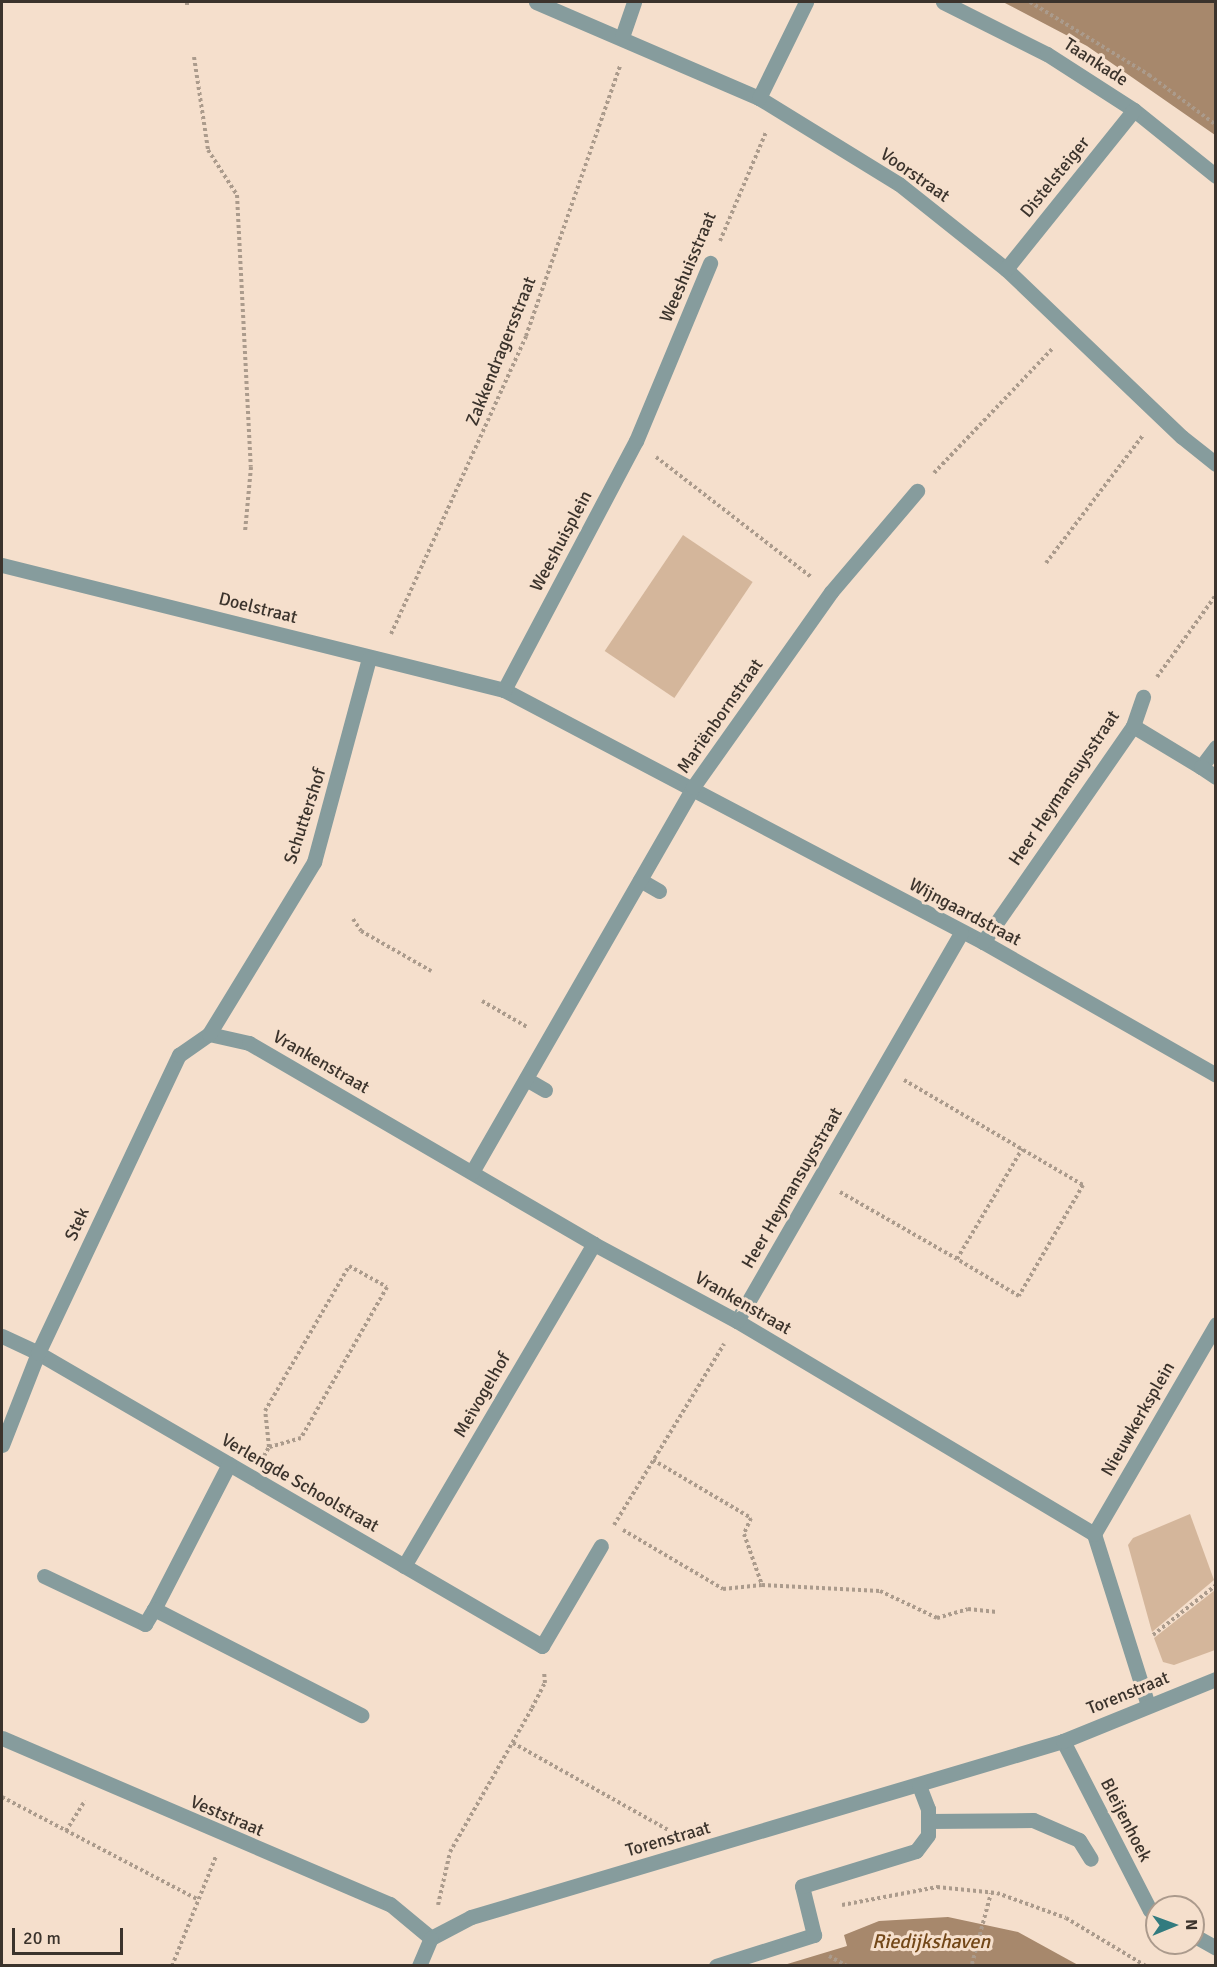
<!DOCTYPE html>
<html>
<head>
<meta charset="utf-8">
<style>
	body { margin:0 }
	#map { position:relative; width:1217px; height:1967px; overflow:hidden; background:#f5dfcc; font-family:Signika,sans-serif }
	div>[style] { position:absolute }
	.green>* { inset:0; background:#d4b69b; transform-origin:0 0 }
	.water>* { inset:0; background:#a7886c }
	.path>* { height:4px; margin-top:-2px; transform-origin:0; background:repeating-linear-gradient(90deg,#ab9b8c 0 3px,transparent 0 6px) }
	.minor>* { height:15px; margin:-7.5px; padding:0 7.5px; transform-origin:7.5px; border-radius:7.5px; background:#869c9d }
	span { translate:-50% -50%; white-space:nowrap; text-align:center; line-height:1.15; -webkit-text-stroke:6px #f5dfcc; paint-order:stroke }
	.street-label { font-size:18px; color:#3b332c }
	.water-label { font-size:20px; color:#734819; font-style:italic }
	.frame { position:absolute; inset:0; border:3px solid #3b332c; pointer-events:none }
	.north { position:absolute; left:1145px; top:1895px; width:60px; height:60px; box-sizing:border-box; background:#f5dfcc; border:2px solid #ab9a8c; border-radius:50%; rotate:89deg; font-size:16px; font-weight:700; line-height:24px; text-align:center; color:#3b332c }
	.north::after { content:''; display:block; margin:auto; width:21px; height:27px; background:#327b7f; clip-path:polygon(50% 0,100% 100%,50% 72%,0 100%) }
	.scale { position:absolute; left:12px; top:1928px; width:111px; height:27px; box-sizing:border-box; border:3px solid #3b332c; border-top:0; padding-left:8px; font-size:18px; line-height:21px; white-space:nowrap; color:#3b332c; -webkit-text-stroke:4px #f5dfcc; paint-order:stroke }
</style>
</head>
<body>
<div id="map">
	<div class="green">
		<i style="left:683px;top:535px;width:84px;height:140px;rotate:34deg"></i>
		<i style="clip-path:polygon(1190px 1514px,1214px 1580px,1152px 1632px,1128px 1545px,1133px 1538px)"></i>
		<i style="clip-path:polygon(1215px 1590px,1215px 1650px,1174px 1665px,1163px 1662px,1154px 1638px)"></i>
	</div>
	<div class="water">
		<i style="clip-path:polygon(1003px 2px,1215px 2px,1215px 135px,1087px 46px)"></i>
		<i style="clip-path:polygon(948px 1917px,1018px 1932px,1078px 1965px,784px 1965px,847px 1946px,844px 1935px,879px 1921px)"></i>
	</div>
	<div class="path">
		<i style="left:187px;top:2px;width:5px;rotate:90deg"></i>
		<i style="left:1030px;top:2px;width:140px;rotate:31.5deg"></i>
		<i style="left:1149px;top:75px;width:84px;rotate:36.7deg"></i>
		<i style="left:194px;top:57px;width:94px;rotate:81.4deg"></i>
		<i style="left:208px;top:150px;width:54px;rotate:57.2deg"></i>
		<i style="left:237px;top:195px;width:272px;rotate:87.1deg"></i>
		<i style="left:251px;top:467px;width:65px;rotate:95.3deg"></i>
		<i style="left:720px;top:241px;width:118px;rotate:-67.1deg"></i>
		<i style="left:656px;top:457px;width:196px;rotate:37.7deg"></i>
		<i style="left:934px;top:473px;width:173px;rotate:-46.4deg"></i>
		<i style="left:1046px;top:563px;width:161px;rotate:-52.8deg"></i>
		<i style="left:391px;top:634px;width:327px;rotate:-65.6deg"></i>
		<i style="left:526px;top:336px;width:286px;rotate:-70.8deg"></i>
		<i style="left:1157px;top:677px;width:101px;rotate:-54.3deg"></i>
		<i style="left:353px;top:919px;width:14px;rotate:56deg"></i>
		<i style="left:361px;top:931px;width:81px;rotate:29.7deg"></i>
		<i style="left:482px;top:1001px;width:52px;rotate:30deg"></i>
		<i style="left:904px;top:1080px;width:208px;rotate:30.4deg"></i>
		<i style="left:1083px;top:1185px;width:128px;rotate:120deg"></i>
		<i style="left:1019px;top:1296px;width:72px;rotate:-149.2deg"></i>
		<i style="left:840px;top:1192px;width:135px;rotate:29.8deg"></i>
		<i style="left:957px;top:1259px;width:128px;rotate:-59.4deg"></i>
		<i style="left:264px;top:1456px;width:10px;rotate:-61deg"></i>
		<i style="left:269px;top:1447px;width:36px;rotate:-96deg"></i>
		<i style="left:265px;top:1411px;width:168px;rotate:-59.9deg"></i>
		<i style="left:349px;top:1266px;width:43px;rotate:28.9deg"></i>
		<i style="left:387px;top:1287px;width:174px;rotate:119.7deg"></i>
		<i style="left:301px;top:1438px;width:33px;rotate:164deg"></i>
		<i style="left:653px;top:1460px;width:114px;rotate:30.6deg"></i>
		<i style="left:751px;top:1518px;width:17px;rotate:114deg"></i>
		<i style="left:744px;top:1534px;width:54px;rotate:70.6deg"></i>
		<i style="left:762px;top:1585px;width:118px;rotate:2.9deg"></i>
		<i style="left:880px;top:1591px;width:63px;rotate:25.3deg"></i>
		<i style="left:937px;top:1618px;width:32px;rotate:-16deg"></i>
		<i style="left:968px;top:1609px;width:29px;rotate:6deg"></i>
		<i style="left:614px;top:1525px;width:212px;rotate:-58.7deg"></i>
		<i style="left:623px;top:1530px;width:116px;rotate:30.5deg"></i>
		<i style="left:723px;top:1589px;width:39px;rotate:-6deg"></i>
		<i style="left:1153px;top:1635px;width:80px;rotate:-38.4deg"></i>
		<i style="left:513px;top:1743px;width:178px;rotate:29.3deg"></i>
		<i style="left:2px;top:1797px;width:220px;rotate:27.6deg"></i>
		<i style="left:66px;top:1831px;width:36px;rotate:-58deg"></i>
		<i style="left:438px;top:1905px;width:54px;rotate:-77.2deg"></i>
		<i style="left:450px;top:1852px;width:166px;rotate:-60.3deg"></i>
		<i style="left:532px;top:1708px;width:28px;rotate:-63deg"></i>
		<i style="left:545px;top:1683px;width:11px;rotate:-95deg"></i>
		<i style="left:842px;top:1905px;width:97px;rotate:-10.7deg"></i>
		<i style="left:937px;top:1887px;width:60px;rotate:5.7deg"></i>
		<i style="left:997px;top:1893px;width:73px;rotate:19.9deg"></i>
		<i style="left:1066px;top:1918px;width:93px;rotate:31deg"></i>
		<i style="left:829px;top:1956px;width:21px;rotate:29deg"></i>
		<i style="left:972px;top:1964px;width:73px;rotate:-75deg"></i>
		<i style="left:172px;top:1966px;width:118px;rotate:-68.2deg"></i>
		<i style="left:955px;top:1966px;width:20px"></i>
	</div>
	<div class="minor">
		<i style="left:536px;top:2px;width:243px;rotate:23.3deg"></i>
		<i style="left:759px;top:98px;width:164px;rotate:31.6deg"></i>
		<i style="left:899px;top:184px;width:137px;rotate:38.5deg"></i>
		<i style="left:1006px;top:269px;width:243px;rotate:43.7deg"></i>
		<i style="left:1182px;top:437px;width:43px;rotate:38.5deg"></i>
		<i style="left:943px;top:2px;width:116px;rotate:26.6deg"></i>
		<i style="left:1047px;top:54px;width:103px;rotate:32.8deg"></i>
		<i style="left:1134px;top:110px;width:105px;rotate:38.8deg"></i>
		<i style="left:622px;top:37px;width:37px;rotate:-71deg"></i>
		<i style="left:759px;top:98px;width:107px;rotate:-63.9deg"></i>
		<i style="left:1006px;top:269px;width:204px;rotate:-51.2deg"></i>
		<i style="left:2px;top:565px;width:517px;rotate:13.98deg"></i>
		<i style="left:504px;top:690px;width:541px;rotate:27.75deg"></i>
		<i style="left:983px;top:942px;width:268px;rotate:29.7deg"></i>
		<i style="left:504px;top:690px;width:282px;rotate:-62.1deg"></i>
		<i style="left:636px;top:441px;width:193px;rotate:-67.4deg"></i>
		<i style="left:1133px;top:726px;width:79px;rotate:31.1deg"></i>
		<i style="left:1201px;top:767px;width:25px;rotate:-53deg"></i>
		<i style="left:1201px;top:767px;width:18px;rotate:34deg"></i>
		<i style="left:640px;top:880px;width:22px;rotate:30deg"></i>
		<i style="left:983px;top:942px;width:263px;rotate:-55.2deg"></i>
		<i style="left:1133px;top:726px;width:31px;rotate:-71deg"></i>
		<i style="left:209px;top:1034px;width:41px;rotate:12.7deg"></i>
		<i style="left:249px;top:1043px;width:399px;rotate:30.2deg"></i>
		<i style="left:594px;top:1244px;width:162px;rotate:28.3deg"></i>
		<i style="left:737px;top:1321px;width:416px;rotate:30.8deg"></i>
		<i style="left:1094px;top:1534px;width:179px;rotate:72.5deg"></i>
		<i style="left:526px;top:1079px;width:22px;rotate:30deg"></i>
		<i style="left:472px;top:1172px;width:444px;rotate:-60.1deg"></i>
		<i style="left:693px;top:787px;width:239px;rotate:-54.7deg"></i>
		<i style="left:831px;top:592px;width:133px;rotate:-49.6deg"></i>
		<i style="left:737px;top:1321px;width:448px;rotate:-60deg"></i>
		<i style="left:2px;top:1336px;width:40px;rotate:25deg"></i>
		<i style="left:38px;top:1353px;width:583px;rotate:30.17deg"></i>
		<i style="left:542px;top:1646px;width:116px;rotate:-59.5deg"></i>
		<i style="left:2px;top:1445px;width:99px;rotate:-68.6deg"></i>
		<i style="left:38px;top:1353px;width:330px;rotate:-64.7deg"></i>
		<i style="left:179px;top:1055px;width:37px;rotate:-35deg"></i>
		<i style="left:209px;top:1034px;width:202px;rotate:-58.6deg"></i>
		<i style="left:314px;top:862px;width:211px;rotate:-74.9deg"></i>
		<i style="left:229px;top:1464px;width:163px;rotate:117.3deg"></i>
		<i style="left:154px;top:1609px;width:233px;rotate:27.1deg"></i>
		<i style="left:1094px;top:1534px;width:243px;rotate:-59.8deg"></i>
		<i style="left:404px;top:1566px;width:374px;rotate:-59.5deg"></i>
		<i style="left:44px;top:1576px;width:112px;rotate:25.4deg"></i>
		<i style="left:145px;top:1624px;width:17px;rotate:-59deg"></i>
		<i style="left:2px;top:1738px;width:422px;rotate:23.2deg"></i>
		<i style="left:390px;top:1904px;width:53px;rotate:39.7deg"></i>
		<i style="left:1063px;top:1741px;width:190px;rotate:62.8deg"></i>
		<i style="left:1150px;top:1910px;width:8px;rotate:30deg"></i>
		<i style="left:928px;top:1821px;width:105px;rotate:-0.5deg"></i>
		<i style="left:1033px;top:1820px;width:50px;rotate:23.5deg"></i>
		<i style="left:1079px;top:1840px;width:22px;rotate:58deg"></i>
		<i style="left:1193px;top:1935px;width:26px;rotate:29deg"></i>
		<i style="left:431px;top:1938px;width:45px;rotate:-27.7deg"></i>
		<i style="left:471px;top:1917px;width:618px;rotate:-16.56deg"></i>
		<i style="left:1063px;top:1741px;width:165px;rotate:-22.1deg"></i>
		<i style="left:419px;top:1966px;width:30px;rotate:-67deg"></i>
		<i style="left:716px;top:1966px;width:103px;rotate:-17.6deg"></i>
		<i style="left:814px;top:1935px;width:50px;rotate:-103.8deg"></i>
		<i style="left:802px;top:1886px;width:119px;rotate:-17.1deg"></i>
		<i style="left:916px;top:1851px;width:20px;rotate:-53deg"></i>
		<i style="left:928px;top:1835px;width:26px;rotate:-90deg"></i>
		<i style="left:928px;top:1809px;width:25px;rotate:-111deg"></i>
	</div>
	<div class="street-label">
		<span style="left:1096px;top:62px;rotate:33deg">Taankade</span>
		<span style="left:915px;top:175px;rotate:35deg">Voorstraat</span>
		<span style="left:1055px;top:177px;rotate:-51deg">Distelsteiger</span>
		<span style="left:688px;top:267px;rotate:-67deg">Weeshuisstraat</span>
		<span style="left:501px;top:351px;rotate:-68deg">Zakkendragersstraat</span>
		<span style="left:561px;top:541px;rotate:-62deg">Weeshuisplein</span>
		<span style="left:258px;top:608px;rotate:14deg">Doelstraat</span>
		<span style="left:720px;top:716px;rotate:-55deg">Mariënbornstraat</span>
		<span style="left:1064px;top:788px;rotate:-56deg">Heer Heymansuysstraat</span>
		<span style="left:305px;top:816px;rotate:-72deg">Schuttershof</span>
		<span style="left:965px;top:912px;rotate:28deg">Wijngaardstraat</span>
		<span style="left:321px;top:1062px;rotate:30deg">Vrankenstraat</span>
		<span style="left:792px;top:1188px;rotate:-60deg">Heer Heymansuysstraat</span>
		<span style="left:77px;top:1224px;rotate:-66deg">Stek</span>
		<span style="left:743px;top:1303px;rotate:30deg">Vrankenstraat</span>
		<span style="left:482px;top:1395px;rotate:-60deg">Meivogelhof</span>
		<span style="left:1138px;top:1419px;rotate:-60deg">Nieuwkerksplein</span>
		<span style="left:300px;top:1483px;rotate:30deg">Verlengde Schoolstraat</span>
		<span style="left:1128px;top:1693px;rotate:-22deg">Torenstraat</span>
		<span style="left:227px;top:1816px;rotate:23deg">Veststraat</span>
		<span style="left:1126px;top:1820px;rotate:63deg">Bleijenhoek</span>
		<span style="left:668px;top:1839px;rotate:-16deg">Torenstraat</span>
	</div>
	<div class="water-label">
		<span style="left:931px;top:1941px">Riedijkshaven</span>
	</div>
	<div class="frame"></div>
	<div class="north">N</div>
	<div class="scale">20 m</div>
</div>
</body>
</html>
